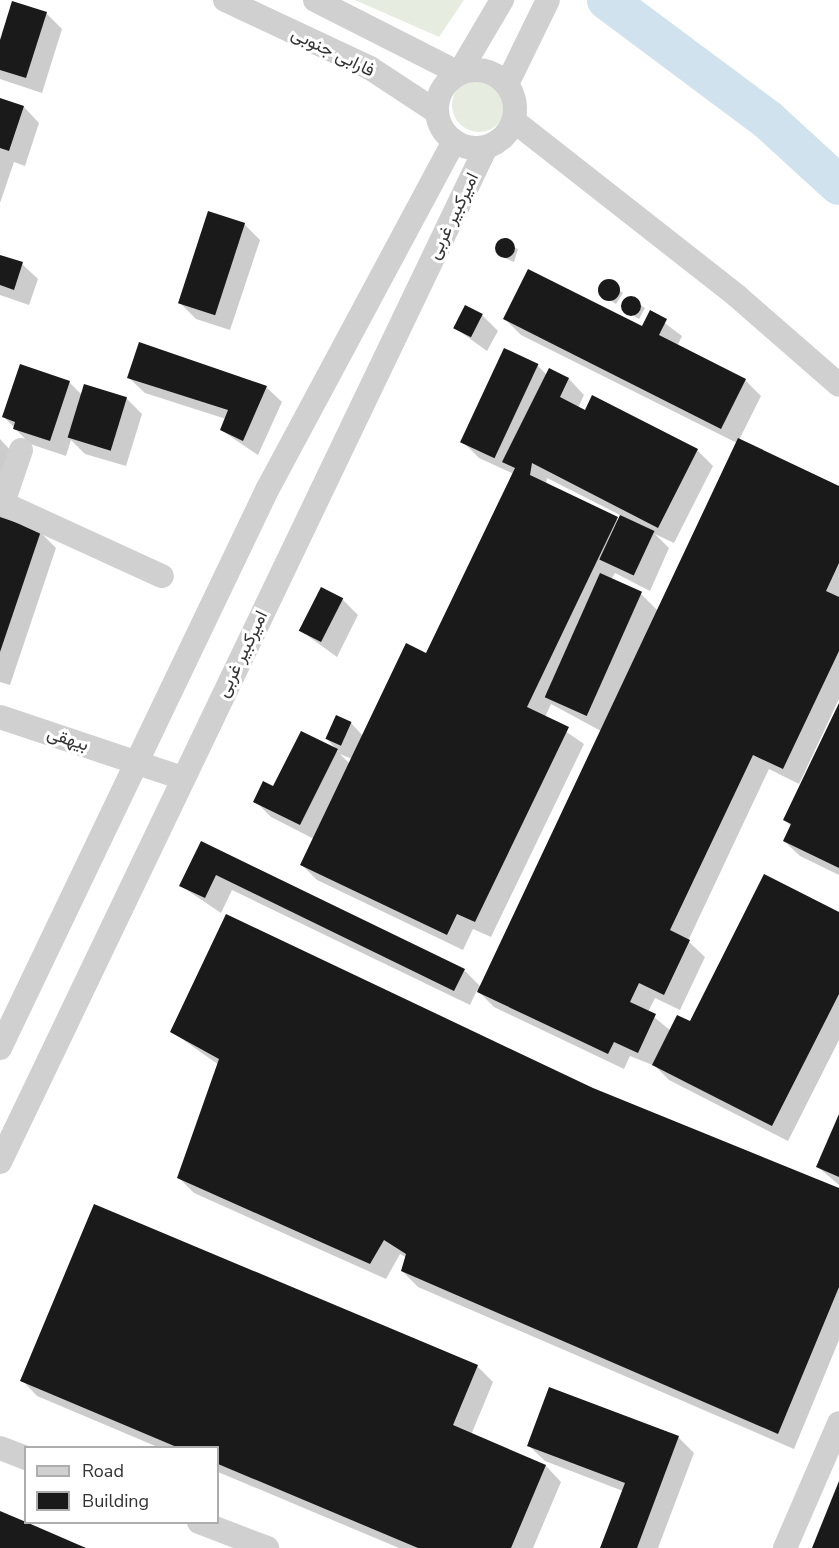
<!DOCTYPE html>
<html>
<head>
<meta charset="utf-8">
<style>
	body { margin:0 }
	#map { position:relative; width:839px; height:1548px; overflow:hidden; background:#fff; font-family:"Nunito Sans",Vazirmatn,sans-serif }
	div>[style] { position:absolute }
	.green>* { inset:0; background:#e6ecdf }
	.round { border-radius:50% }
	.shadow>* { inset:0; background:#0003 }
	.river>* { height:40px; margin:-20px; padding:0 20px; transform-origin:20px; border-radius:20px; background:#cfe2ee }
	.building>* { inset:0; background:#1a1a1a; transform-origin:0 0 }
	.minor>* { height:24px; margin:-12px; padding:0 12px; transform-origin:12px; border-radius:12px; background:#d0d0d0 }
	.minor>.ring { margin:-12px; padding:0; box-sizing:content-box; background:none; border:24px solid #d0d0d0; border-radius:50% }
	span { translate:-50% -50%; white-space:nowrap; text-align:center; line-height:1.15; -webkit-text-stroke:6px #fff; paint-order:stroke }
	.street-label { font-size:18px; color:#333 }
	.legend { position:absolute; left:24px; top:1446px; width:195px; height:78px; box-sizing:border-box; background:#fff; border:2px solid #adadad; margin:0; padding:8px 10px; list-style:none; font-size:18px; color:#333 }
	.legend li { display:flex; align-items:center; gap:12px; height:30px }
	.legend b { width:30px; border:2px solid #adadad }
</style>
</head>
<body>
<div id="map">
	<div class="green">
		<i style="clip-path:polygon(355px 0,464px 0,439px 37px)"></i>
		<i class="round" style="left:452px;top:78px;width:54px;height:54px"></i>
	</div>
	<div class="shadow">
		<i style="clip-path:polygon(46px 13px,62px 29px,42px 93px,0 79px,0 41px)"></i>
		<i style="clip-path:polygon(0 99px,24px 107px,39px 123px,25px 166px,14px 162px,0 203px)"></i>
		<i style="clip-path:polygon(244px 224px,260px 240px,230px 330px,196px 319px,180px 303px)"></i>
		<i style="clip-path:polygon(500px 241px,518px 249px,514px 262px,498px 255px)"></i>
		<i style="clip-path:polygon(0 256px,22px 264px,38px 279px,29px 305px,0 295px)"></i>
		<i style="clip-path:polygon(606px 281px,623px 293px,616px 304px,600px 294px)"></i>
		<i style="clip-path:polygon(629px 298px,645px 308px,639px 319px,624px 310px)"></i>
		<i style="clip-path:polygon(evenodd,650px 312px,682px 336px,677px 346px,745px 380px,761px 396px,739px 440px,839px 487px,839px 699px,799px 784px,769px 769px,688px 941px,705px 957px,680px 1010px,655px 998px,648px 1012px,671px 1031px,690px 1023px,839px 914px,839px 1040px,788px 1141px,669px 1080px,655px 1066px,630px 1056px,624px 1069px,494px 1007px,477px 990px,470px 1005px,232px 890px,221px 913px,181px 886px,202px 843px,464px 970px,481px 987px,601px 731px,551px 704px,545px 717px,584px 744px,491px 937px,473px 929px,463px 950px,317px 880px,302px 865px,314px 839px,271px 817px,255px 801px,274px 788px,302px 733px,339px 752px,327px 739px,351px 723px,363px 736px,427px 655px,514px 474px,479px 458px,463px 442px,537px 365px,547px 375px,549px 370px,569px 379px,584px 395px,578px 408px,586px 412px,593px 397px,697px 450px,713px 466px,674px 543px,655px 534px,669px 548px,650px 591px,615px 573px,611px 580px,641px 594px,658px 611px,737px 443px,521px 335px,505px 319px,643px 328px,650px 312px,547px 478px,622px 516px,619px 521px,546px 485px,547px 478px,650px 312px,340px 754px,352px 759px,350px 764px,340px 754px)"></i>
		<i style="clip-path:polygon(482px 315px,498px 331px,487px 351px,455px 328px)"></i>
		<i style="clip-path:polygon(129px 378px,266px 387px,282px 402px,258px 455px,221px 430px,226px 419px,145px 393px)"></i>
		<i style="clip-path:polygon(69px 382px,82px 395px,126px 398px,142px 414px,126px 466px,85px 454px,71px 440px,66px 456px,30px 444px,4px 417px)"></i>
		<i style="clip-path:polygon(0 439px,12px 452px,4px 475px,0 474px)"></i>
		<i style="clip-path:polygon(0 514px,40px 532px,56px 548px,10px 685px,0 682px)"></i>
		<i style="clip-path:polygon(342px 599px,358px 615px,337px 657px,301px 631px)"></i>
		<i style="clip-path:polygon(839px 707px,839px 875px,800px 856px,784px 841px,791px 826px,785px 820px)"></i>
		<i style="clip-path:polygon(172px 1032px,592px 1089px,839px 1189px,839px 1340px,794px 1449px,418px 1287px,402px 1271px,407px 1258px,400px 1254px,386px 1279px,194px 1193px,178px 1177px,219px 1065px)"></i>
		<i style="clip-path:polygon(839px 1117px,839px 1185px,818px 1167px)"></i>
		<i style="clip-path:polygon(477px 1366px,493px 1382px,471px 1435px,546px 1466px,561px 1482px,533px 1548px,399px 1548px,218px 1472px,218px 1448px,160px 1448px,37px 1396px,22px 1380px)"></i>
		<i style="clip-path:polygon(678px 1437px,694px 1453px,658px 1548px,602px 1548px,623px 1491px,545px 1461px,529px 1446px)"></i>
	</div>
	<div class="river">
		<i style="left:607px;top:0;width:201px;rotate:36.7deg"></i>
		<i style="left:768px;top:120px;width:96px;rotate:42.5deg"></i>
	</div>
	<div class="building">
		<i style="clip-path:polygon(12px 1px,47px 12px,26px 78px,0 70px,0 40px)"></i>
		<i style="clip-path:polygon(0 98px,24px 106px,9px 151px,0 148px)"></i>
		<i style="left:208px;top:211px;width:39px;height:97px;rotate:18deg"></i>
		<i class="round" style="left:495px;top:238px;width:20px;height:20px"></i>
		<i style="clip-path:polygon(0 255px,23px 262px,14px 290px,0 285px)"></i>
		<i style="clip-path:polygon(528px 269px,642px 326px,650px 310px,667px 319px,659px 335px,746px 379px,721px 429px,503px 319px)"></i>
		<i class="round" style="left:598px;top:279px;width:22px;height:22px"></i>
		<i class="round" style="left:621px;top:296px;width:20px;height:20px"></i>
		<i style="left:465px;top:305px;width:20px;height:26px;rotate:27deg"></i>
		<i style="clip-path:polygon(139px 342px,267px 386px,243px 441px,220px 430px,228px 410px,127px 378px)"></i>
		<i style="left:504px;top:348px;width:38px;height:104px;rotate:25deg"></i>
		<i style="clip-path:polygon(20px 364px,70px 381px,50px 441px,13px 429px,15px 422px,2px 417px)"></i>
		<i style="clip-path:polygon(549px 368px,569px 378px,560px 397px,585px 410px,592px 395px,698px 449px,658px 528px,532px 463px,530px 475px,618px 517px,527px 707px,569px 727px,475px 922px,457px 914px,447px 935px,300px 865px,406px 643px,426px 653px,515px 468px,502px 462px)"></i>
		<i style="left:84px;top:384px;width:45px;height:56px;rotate:17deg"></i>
		<i style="clip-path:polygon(738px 438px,839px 486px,839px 563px,826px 591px,839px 597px,839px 651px,783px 769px,753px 755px,670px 930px,690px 940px,664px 995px,639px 983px,630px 1002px,656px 1014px,638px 1053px,614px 1042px,608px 1054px,477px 992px)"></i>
		<i style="left:620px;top:515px;width:38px;height:49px;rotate:25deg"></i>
		<i style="clip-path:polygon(0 517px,41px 531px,0 652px)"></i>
		<i style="left:600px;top:573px;width:46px;height:136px;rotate:24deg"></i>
		<i style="left:321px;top:587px;width:25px;height:49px;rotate:27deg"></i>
		<i style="clip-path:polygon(839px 703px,839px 868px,783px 841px,791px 824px,783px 820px)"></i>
		<i style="left:336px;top:715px;width:17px;height:26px;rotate:24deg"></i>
		<i style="clip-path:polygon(301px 731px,338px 749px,300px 825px,253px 802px,263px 781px,273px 786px)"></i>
		<i style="clip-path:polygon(201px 841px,465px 969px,454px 991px,216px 875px,205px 898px,179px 886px)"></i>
		<i style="clip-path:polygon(764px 874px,839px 912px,839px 994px,772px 1126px,652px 1065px,677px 1015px,690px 1021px)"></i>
		<i style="clip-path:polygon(226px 914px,593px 1088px,839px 1188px,839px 1287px,778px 1434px,401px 1271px,406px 1254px,384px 1240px,370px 1264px,177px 1178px,219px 1059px,170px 1032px)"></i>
		<i style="clip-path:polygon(839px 1114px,839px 1177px,816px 1167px)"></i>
		<i style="clip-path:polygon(94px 1204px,478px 1365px,453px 1425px,546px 1465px,511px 1548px,418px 1548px,218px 1464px,218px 1448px,179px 1448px,20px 1381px)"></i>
		<i style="clip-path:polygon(549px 1387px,679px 1436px,637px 1548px,600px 1548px,625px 1483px,527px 1446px)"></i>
		<i style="clip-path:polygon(839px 1481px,839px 1548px,812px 1548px)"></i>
		<i style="clip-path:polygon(0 1511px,26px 1522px,86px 1548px,0 1548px)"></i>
	</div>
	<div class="minor">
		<i style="left:225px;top:0;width:160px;rotate:25.1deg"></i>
		<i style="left:370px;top:68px;width:80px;rotate:33.3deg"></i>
		<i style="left:315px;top:0;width:161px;rotate:26.9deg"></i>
		<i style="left:459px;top:73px;width:85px;rotate:-59.5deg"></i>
		<i class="ring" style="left:437px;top:70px;width:54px;height:54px"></i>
		<i style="left:507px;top:84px;width:93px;rotate:-64deg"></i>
		<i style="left:514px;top:121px;width:283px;rotate:38.1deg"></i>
		<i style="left:737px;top:296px;width:135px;rotate:41.1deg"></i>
		<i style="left:0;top:502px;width:178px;rotate:24.6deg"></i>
		<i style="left:3px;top:503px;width:56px;rotate:-71.2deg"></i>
		<i style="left:0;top:717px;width:192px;rotate:18.5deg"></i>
		<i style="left:0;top:1048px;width:619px;rotate:-64.43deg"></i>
		<i style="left:267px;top:490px;width:396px;rotate:-61.8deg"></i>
		<i style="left:0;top:1162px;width:1125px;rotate:-64.41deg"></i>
		<i style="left:0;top:1448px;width:28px;rotate:21deg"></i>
		<i style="left:199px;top:1522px;width:73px;rotate:20.9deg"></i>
		<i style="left:785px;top:1548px;width:136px;rotate:-66.6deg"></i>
	</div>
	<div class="street-label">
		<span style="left:333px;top:52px;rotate:26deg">فارابی جنوبی</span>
		<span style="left:453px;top:216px;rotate:-64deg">امیرکبیر غربی</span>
		<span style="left:242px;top:654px;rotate:-64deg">امیرکبیر غربی</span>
		<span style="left:68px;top:739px;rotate:18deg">بیهقی</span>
	</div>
	<ul class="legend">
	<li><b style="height:8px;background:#d0d0d0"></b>Road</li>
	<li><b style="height:16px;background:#1a1a1a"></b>Building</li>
	</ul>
</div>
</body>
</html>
